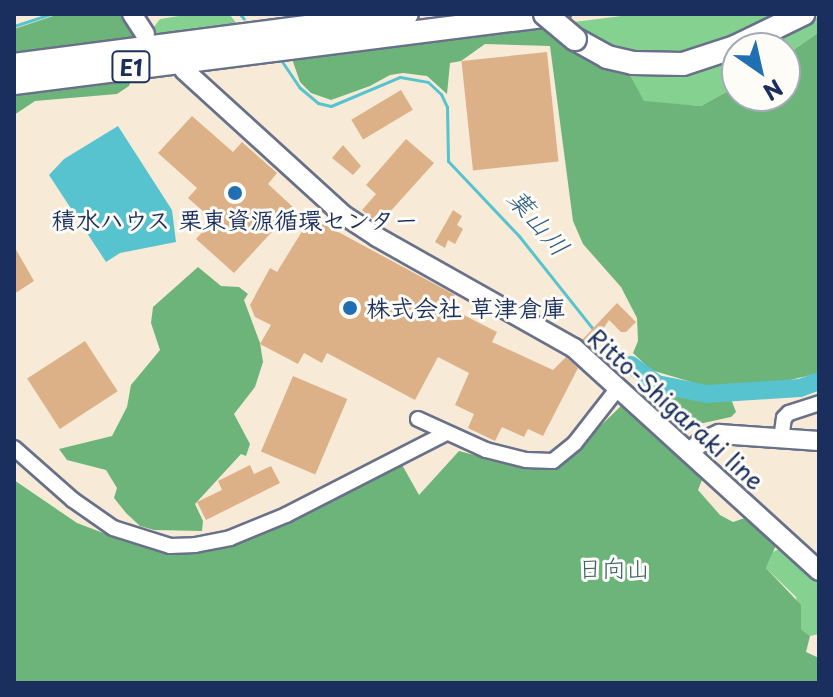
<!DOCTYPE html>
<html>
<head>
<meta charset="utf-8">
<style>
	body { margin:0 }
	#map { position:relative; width:833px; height:697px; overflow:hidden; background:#f7ebd8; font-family:"Playpen Sans","Klee One",sans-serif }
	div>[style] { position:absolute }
	.green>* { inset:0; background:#85d290 }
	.forest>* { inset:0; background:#6cb47a }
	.water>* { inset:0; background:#57c3cf }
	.stream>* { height:3px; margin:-1.5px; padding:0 1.5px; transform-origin:1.5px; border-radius:1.5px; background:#57c3cf }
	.river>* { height:18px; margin:-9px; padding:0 9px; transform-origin:9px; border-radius:9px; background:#57c3cf }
	.building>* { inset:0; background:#dcb188; transform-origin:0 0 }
	.roads { filter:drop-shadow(2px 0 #687189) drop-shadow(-2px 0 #687189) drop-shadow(0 2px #687189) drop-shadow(0 -2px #687189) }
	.minor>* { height:14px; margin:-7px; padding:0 7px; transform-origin:7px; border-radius:7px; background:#fff }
	.major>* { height:18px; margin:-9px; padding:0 9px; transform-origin:9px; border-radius:9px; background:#fff }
	.highway>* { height:22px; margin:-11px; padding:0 11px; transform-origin:11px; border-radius:11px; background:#fff }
	.bridges { filter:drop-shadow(2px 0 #687189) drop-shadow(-2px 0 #687189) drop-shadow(0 2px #687189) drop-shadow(0 -2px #687189) }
	.highway-bridge>* { height:22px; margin:-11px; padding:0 11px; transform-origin:11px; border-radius:11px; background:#fff }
	.dots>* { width:22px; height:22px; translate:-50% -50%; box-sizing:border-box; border:4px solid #fdfcf7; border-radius:50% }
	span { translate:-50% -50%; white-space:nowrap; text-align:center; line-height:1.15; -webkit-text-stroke:6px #fdfcf7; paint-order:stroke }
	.shield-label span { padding:2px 6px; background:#fdfcf7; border:2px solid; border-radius:6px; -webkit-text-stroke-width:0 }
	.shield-label { font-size:22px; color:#1b2f5e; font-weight:700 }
	.poi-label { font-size:24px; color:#1b2f5e; font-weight:700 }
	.left { translate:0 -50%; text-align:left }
	.street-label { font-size:24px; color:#1b2f5e }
	.park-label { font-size:24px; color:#3b606d }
	.water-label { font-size:26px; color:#2d5b80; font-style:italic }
	.frame { position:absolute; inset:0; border:16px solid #1b2f5e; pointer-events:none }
	.north { position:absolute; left:721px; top:32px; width:80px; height:80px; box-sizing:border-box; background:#fdfcf7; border:2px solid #a3aaba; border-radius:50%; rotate:146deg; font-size:22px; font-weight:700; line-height:32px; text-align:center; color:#1b2f5e }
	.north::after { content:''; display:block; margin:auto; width:28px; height:36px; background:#1f6fb2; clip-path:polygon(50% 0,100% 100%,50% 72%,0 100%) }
</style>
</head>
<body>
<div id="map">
	<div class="green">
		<i style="clip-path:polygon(192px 14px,229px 14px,238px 25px,153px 36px,153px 28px,160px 19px)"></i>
		<i style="clip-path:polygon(637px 14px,785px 14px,696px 52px,653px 58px,596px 43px,566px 23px)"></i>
		<i style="clip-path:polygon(819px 16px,819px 32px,785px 56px,785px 48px,753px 48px)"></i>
		<i style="clip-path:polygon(737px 56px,737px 86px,701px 106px,644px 102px,629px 73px,669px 77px,693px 73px)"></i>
		<i style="clip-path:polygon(783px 547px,819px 578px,819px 634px,810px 636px,801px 629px,796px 597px,766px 568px,773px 552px)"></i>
	</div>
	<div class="forest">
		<i style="clip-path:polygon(59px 14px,122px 14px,142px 37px,14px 53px,14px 29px)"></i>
		<i style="clip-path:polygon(547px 25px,629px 73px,644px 101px,701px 106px,737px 86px,737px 96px,785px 96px,785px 56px,819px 32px,819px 373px,782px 382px,708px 387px,651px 370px,633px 353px,638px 341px,637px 318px,621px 287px,583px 244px,573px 221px,550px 46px,485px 44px,461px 61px,450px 63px,447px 94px,427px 76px,403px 73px,390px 75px,370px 86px,331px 100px,311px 93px,300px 82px,291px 56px)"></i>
		<i style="clip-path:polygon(132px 78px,129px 86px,117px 94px,35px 101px,14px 115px,14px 94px)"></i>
		<i style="clip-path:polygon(198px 267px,221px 286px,239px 287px,248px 294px,244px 300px,260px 343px,263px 362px,255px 387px,234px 414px,250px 444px,246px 456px,241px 454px,195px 504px,203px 521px,202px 531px,154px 530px,140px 526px,126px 513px,114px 498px,117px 488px,106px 470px,67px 460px,59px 449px,112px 436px,127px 407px,131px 385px,160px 350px,151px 323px,153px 307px)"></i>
		<i style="clip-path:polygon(670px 394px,731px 399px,736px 412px,731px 417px,685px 427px,665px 409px)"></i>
		<i style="clip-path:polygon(623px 404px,704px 475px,698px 490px,720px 515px,733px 522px,745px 518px,758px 524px,777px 543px,766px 568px,801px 605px,801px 629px,810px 636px,806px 652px,819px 658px,819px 683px,14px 683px,14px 480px,77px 523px,119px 539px,168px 553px,198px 551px,227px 546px,282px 525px,401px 463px,419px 495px,459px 451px,519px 467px,557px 468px)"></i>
	</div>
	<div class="water">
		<i style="clip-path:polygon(118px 126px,172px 210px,176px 242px,120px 253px,106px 262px,49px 175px,64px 159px)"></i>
	</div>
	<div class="stream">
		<i style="left:240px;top:14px;width:6px;rotate:51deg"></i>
		<i style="left:14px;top:26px;width:39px;rotate:-18deg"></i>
		<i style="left:281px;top:60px;width:32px;rotate:56deg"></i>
		<i style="left:299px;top:87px;width:25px;rotate:40deg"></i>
		<i style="left:318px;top:103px;width:13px;rotate:13deg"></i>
		<i style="left:331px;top:106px;width:75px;rotate:-22.8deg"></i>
		<i style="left:400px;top:77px;width:28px;rotate:10deg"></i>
		<i style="left:428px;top:82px;width:18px;rotate:43deg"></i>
		<i style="left:441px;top:94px;width:14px;rotate:65deg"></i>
		<i style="left:447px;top:107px;width:54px;rotate:88.9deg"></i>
		<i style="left:448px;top:161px;width:103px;rotate:46.6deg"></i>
		<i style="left:519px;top:236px;width:119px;rotate:51.5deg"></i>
		<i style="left:597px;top:335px;width:45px;rotate:41.4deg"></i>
	</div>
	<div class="river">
		<i style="left:631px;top:365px;width:32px;rotate:36deg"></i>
		<i style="left:657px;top:384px;width:51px;rotate:11.3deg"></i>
		<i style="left:707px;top:394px;width:93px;rotate:-3.7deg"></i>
		<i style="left:800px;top:388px;width:20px;rotate:-20deg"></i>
	</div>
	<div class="building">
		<i style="left:547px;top:52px;width:110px;height:86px;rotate:84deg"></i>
		<i style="left:401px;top:90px;width:23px;height:58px;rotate:59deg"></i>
		<i style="clip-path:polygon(192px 116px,233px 152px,242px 142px,277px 173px,268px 184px,294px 208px,234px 273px,196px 239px,213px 220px,188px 198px,197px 188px,158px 153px)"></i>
		<i style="clip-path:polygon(406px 139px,434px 163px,379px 224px,362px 210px,376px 194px,366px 185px)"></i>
		<i style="clip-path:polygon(343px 145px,361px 166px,353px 175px,332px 158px)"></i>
		<i style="clip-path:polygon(453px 210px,462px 216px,457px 225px,463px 229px,455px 244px,448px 240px,445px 248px,435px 242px)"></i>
		<i style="clip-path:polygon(309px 220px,316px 220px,455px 295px,448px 307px,497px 332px,492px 342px,553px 370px,566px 357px,578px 368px,543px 436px,528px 429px,524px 437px,502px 427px,495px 441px,468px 428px,474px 414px,455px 405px,469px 373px,438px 357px,415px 400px,327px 353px,322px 363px,304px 353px,298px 364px,260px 344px,271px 325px,255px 317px,250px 305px,270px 268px,277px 272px)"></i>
		<i style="clip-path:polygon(14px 246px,34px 281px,14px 294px)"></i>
		<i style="clip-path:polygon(617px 303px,636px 322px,626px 332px,621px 332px,609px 320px,591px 347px,582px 340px)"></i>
		<i style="left:85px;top:341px;width:60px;height:69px;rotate:57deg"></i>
		<i style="left:293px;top:376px;width:59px;height:82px;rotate:23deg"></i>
		<i style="clip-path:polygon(250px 465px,254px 474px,271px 466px,280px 483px,206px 520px,197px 502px,222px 490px,218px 481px)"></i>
	</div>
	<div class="roads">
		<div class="minor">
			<i style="left:418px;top:419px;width:75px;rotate:24.5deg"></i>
			<i style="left:486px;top:450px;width:41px;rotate:14deg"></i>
			<i style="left:526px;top:460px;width:27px;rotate:2deg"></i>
			<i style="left:553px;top:461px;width:28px;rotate:-39deg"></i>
			<i style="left:575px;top:443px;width:70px;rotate:-52deg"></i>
			<i style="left:781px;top:439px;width:21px;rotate:-82deg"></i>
			<i style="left:784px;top:418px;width:7px;rotate:-45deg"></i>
			<i style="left:789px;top:413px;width:32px;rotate:-18deg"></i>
			<i style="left:14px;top:448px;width:79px;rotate:41.4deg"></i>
			<i style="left:73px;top:500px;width:49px;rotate:35deg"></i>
			<i style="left:113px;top:528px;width:60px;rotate:17.5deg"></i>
			<i style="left:170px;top:546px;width:25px;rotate:-2deg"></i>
			<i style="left:195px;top:545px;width:36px;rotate:-11deg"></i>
			<i style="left:230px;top:538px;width:61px;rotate:-22.3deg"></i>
			<i style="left:286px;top:515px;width:180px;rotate:-27.1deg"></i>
		</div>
		<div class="major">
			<i style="left:132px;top:14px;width:24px;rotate:57deg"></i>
			<i style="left:184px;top:70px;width:214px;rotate:42.3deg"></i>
			<i style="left:342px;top:214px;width:42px;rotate:33.3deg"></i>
			<i style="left:377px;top:237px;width:226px;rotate:29.4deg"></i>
			<i style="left:574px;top:348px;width:331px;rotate:42.3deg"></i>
			<i style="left:690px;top:452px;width:15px;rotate:-42deg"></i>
			<i style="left:701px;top:442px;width:20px;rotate:-24deg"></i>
			<i style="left:719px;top:434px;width:100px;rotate:4deg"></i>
		</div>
		<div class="highway">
			<i style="left:575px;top:39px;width:37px;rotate:29deg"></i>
			<i style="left:607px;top:57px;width:27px;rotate:13deg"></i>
			<i style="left:633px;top:63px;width:50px;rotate:1.1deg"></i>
			<i style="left:683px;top:64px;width:55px;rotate:-18.1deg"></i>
			<i style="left:735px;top:47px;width:76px;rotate:-25.9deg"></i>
			<i style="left:14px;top:65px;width:396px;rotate:-7.4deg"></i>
			<i style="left:14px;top:83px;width:549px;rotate:-7.22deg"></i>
		</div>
	</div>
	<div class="bridges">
		<div class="highway-bridge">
			<i style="left:545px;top:14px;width:39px;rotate:40deg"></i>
		</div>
	</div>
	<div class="dots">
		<i style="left:235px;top:193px;background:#1f6fb2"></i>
		<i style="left:350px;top:308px;background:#1f6fb2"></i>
	</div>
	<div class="shield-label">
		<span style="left:131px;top:67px">E1</span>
	</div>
	<div class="poi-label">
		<span style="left:235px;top:220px">積水ハウス 栗東資源循環センター</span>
		<span class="left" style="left:366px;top:308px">株式会社 草津倉庫</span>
	</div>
	<div class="street-label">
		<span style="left:676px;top:409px;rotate:42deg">Ritto-Shigaraki line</span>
	</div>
	<div class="park-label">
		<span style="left:614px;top:568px">日向山</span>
	</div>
	<div class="water-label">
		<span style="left:539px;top:222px;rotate:49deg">葉山川</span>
	</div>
	<div class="frame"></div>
	<div class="north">N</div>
</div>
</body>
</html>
